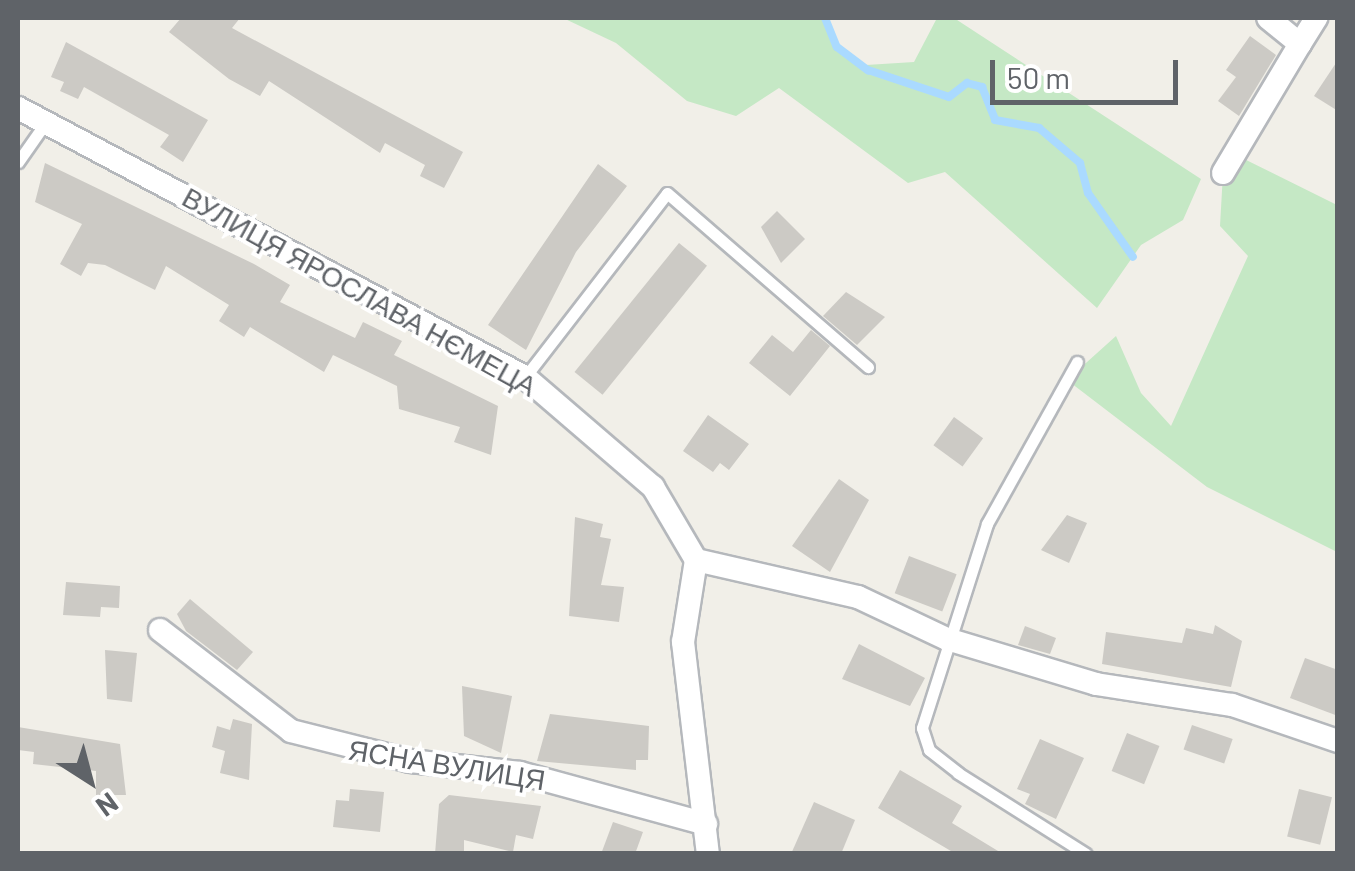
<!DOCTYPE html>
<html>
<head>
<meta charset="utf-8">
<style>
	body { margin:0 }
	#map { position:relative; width:1355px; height:871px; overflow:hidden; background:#f1efe8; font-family:Barlow,sans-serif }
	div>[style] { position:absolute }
	.green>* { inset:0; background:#c5e8c5 }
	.stream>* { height:8px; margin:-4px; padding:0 4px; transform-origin:4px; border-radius:4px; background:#aadaff }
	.building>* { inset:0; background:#cccac5; transform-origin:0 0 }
	.roads { filter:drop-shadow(2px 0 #b5b8bc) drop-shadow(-2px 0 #b5b8bc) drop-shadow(0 2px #b5b8bc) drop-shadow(0 -2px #b5b8bc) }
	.service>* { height:11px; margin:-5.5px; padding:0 5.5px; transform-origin:5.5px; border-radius:5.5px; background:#fff }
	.minor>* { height:22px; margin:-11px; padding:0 11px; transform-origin:11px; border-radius:11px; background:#fff }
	span { translate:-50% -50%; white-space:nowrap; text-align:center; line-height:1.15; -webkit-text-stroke:8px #fff; paint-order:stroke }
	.street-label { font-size:28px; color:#5f6368 }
	.frame { position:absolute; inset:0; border:20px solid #5f6368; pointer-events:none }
	.north { position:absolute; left:40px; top:731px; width:100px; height:100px; -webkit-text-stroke:8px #fff; paint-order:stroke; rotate:144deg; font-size:28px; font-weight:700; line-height:40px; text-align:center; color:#5f6368 }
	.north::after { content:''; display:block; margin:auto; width:35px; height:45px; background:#5f6368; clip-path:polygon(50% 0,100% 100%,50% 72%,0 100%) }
	.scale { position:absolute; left:990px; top:60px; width:188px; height:45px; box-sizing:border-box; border:5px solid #5f6368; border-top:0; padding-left:12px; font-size:30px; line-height:35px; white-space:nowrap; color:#5f6368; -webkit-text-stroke:8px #fff; paint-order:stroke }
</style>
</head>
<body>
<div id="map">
	<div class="green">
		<i style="clip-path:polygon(563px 18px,825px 18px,837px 47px,866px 65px,914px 62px,937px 18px,954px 18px,1201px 179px,1183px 220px,1141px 245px,1097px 308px,945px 172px,908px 183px,779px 88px,736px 116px,687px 101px,616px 43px)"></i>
		<i style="clip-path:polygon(1234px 154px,1337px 205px,1337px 552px,1207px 487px,1067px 380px,1116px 336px,1141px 393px,1171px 426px,1248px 256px,1220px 226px,1223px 173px)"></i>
	</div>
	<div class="stream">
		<i style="left:825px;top:18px;width:31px;rotate:68deg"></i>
		<i style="left:837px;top:47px;width:39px;rotate:37deg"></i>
		<i style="left:868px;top:70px;width:85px;rotate:18.4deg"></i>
		<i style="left:949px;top:97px;width:23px;rotate:-38deg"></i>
		<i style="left:967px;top:83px;width:16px;rotate:15deg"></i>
		<i style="left:982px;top:87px;width:35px;rotate:68deg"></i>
		<i style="left:995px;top:120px;width:45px;rotate:10.3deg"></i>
		<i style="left:1039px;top:128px;width:54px;rotate:40.5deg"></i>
		<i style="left:1080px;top:163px;width:31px;rotate:75deg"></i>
		<i style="left:1088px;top:193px;width:78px;rotate:54.9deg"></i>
	</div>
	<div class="building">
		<i style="clip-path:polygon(181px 18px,240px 18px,232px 28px,463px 152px,444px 188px,420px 176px,425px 165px,385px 143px,380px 153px,269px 81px,260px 96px,229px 79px,169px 32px)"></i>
		<i style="clip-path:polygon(1250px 36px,1276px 55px,1239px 116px,1218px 101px,1236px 77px,1226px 70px)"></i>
		<i style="clip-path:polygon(66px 42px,208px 120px,183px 162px,160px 147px,169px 135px,84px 87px,78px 99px,60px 91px,64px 82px,51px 77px)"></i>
		<i style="clip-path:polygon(1338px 60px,1338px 111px,1314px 96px)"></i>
		<i style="clip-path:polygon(45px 163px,254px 264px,290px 285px,280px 302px,355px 338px,363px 322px,402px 341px,394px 355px,498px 406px,491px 455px,454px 442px,460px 427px,399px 409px,397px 386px,333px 355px,324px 372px,250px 327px,244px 337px,219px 321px,229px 305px,166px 266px,155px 290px,105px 265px,88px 263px,81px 276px,60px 264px,82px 224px,35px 202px)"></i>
		<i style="clip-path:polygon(598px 164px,627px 186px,576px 252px,526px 350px,488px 325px)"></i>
		<i style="clip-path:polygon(777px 211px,805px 239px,781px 263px,761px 227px)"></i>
		<i style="left:679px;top:243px;width:36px;height:166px;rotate:39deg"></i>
		<i style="clip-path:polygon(846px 292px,885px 317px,857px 345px,823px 316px)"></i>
		<i style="clip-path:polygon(811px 330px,830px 346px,790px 396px,749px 363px,772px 335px,793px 352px)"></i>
		<i style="clip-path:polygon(708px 415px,749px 444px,729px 470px,720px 463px,713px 472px,683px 451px)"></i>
		<i style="left:954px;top:417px;width:36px;height:35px;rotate:36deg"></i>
		<i style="clip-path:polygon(839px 479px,869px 500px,830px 572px,792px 546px)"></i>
		<i style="clip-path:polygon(1067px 515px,1087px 523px,1069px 563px,1041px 550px)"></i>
		<i style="clip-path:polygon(575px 517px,603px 524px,600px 537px,611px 539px,601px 585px,624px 587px,619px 622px,569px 616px)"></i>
		<i style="left:909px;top:556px;width:51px;height:40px;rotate:21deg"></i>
		<i style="clip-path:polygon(66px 582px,120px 586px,119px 608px,101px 607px,100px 617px,63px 615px)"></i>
		<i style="clip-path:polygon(190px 599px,253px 652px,237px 670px,186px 631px,177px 614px)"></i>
		<i style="clip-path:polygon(1215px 625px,1242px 641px,1231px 687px,1102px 664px,1106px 632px,1182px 643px,1186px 628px,1213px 634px)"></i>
		<i style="clip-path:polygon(1025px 626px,1056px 638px,1050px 654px,1018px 645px)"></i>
		<i style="clip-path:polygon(859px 644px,925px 678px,910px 706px,842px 679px)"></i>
		<i style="clip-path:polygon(105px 650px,137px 653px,132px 702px,107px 699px)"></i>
		<i style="clip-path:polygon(1305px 658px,1338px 670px,1338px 716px,1290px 698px)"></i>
		<i style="clip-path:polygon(462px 686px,512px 696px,501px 753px,464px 736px)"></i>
		<i style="clip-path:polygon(550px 714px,649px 726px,648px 760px,636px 760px,636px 770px,537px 761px)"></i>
		<i style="clip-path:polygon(233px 719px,252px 724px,249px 780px,220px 773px,225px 751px,212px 747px,217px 726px,230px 730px)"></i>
		<i style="left:1192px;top:725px;width:43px;height:26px;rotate:19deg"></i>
		<i style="clip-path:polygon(18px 727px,120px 744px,126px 795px,96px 795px,96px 771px,33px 764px,34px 752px,18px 750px)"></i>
		<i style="left:1127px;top:733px;width:35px;height:41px;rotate:22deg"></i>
		<i style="clip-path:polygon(1040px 739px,1084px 758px,1056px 819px,1025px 804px,1030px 794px,1017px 789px)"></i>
		<i style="clip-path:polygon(900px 770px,962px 806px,952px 823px,1003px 854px,956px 854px,878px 808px)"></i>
		<i style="clip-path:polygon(350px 789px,384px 792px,380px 832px,333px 827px,336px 800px,349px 801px)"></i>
		<i style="left:1299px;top:789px;width:34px;height:49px;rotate:14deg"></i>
		<i style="clip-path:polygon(449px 795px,541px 806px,533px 839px,516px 835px,513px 852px,464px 840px,464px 854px,435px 854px,439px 804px)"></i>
		<i style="clip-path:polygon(814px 802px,855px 820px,841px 854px,791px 854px)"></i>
		<i style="clip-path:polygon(613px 822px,643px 832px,635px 854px,601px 854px)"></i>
	</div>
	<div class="roads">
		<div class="service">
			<i style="left:18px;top:162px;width:49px;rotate:-55deg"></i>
			<i style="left:1077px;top:362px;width:185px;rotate:119.1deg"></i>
			<i style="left:987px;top:524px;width:214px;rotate:107.7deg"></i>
			<i style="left:922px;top:728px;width:23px;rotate:72deg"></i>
			<i style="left:929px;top:750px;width:37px;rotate:38deg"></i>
			<i style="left:958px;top:773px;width:151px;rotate:32.3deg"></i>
			<i style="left:525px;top:377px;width:232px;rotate:-52.3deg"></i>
			<i style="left:667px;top:193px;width:266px;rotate:40.9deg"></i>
		</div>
		<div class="minor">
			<i style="left:1300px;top:44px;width:31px;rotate:-58deg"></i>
			<i style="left:18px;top:108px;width:574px;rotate:27.95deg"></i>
			<i style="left:525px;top:377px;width:169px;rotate:40.7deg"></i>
			<i style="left:653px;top:487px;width:85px;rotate:59.5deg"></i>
			<i style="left:696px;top:560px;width:166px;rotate:12.9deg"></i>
			<i style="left:858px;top:597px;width:98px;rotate:25.3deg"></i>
			<i style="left:947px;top:639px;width:156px;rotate:16.8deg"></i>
			<i style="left:1096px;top:684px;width:138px;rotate:8.8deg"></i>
			<i style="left:1232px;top:705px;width:112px;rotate:18.8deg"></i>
			<i style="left:1223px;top:173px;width:150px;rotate:-59.2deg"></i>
			<i style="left:1300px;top:44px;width:41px;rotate:-140.9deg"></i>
			<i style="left:696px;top:560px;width:83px;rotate:99deg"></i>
			<i style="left:683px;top:642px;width:213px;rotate:83.3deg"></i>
			<i style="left:160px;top:630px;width:165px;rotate:37.6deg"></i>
			<i style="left:291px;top:731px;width:123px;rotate:14.1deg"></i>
			<i style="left:410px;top:761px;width:111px;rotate:6.2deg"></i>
			<i style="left:520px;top:773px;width:193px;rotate:15.3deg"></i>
		</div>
	</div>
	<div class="street-label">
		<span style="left:360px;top:291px;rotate:29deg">ВУЛИЦЯ ЯРОСЛАВА НЄМЕЦА</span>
		<span style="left:447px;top:764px;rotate:9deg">ЯСНА ВУЛИЦЯ</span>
	</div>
	<div class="frame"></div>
	<div class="north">N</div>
	<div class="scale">50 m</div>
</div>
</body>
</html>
